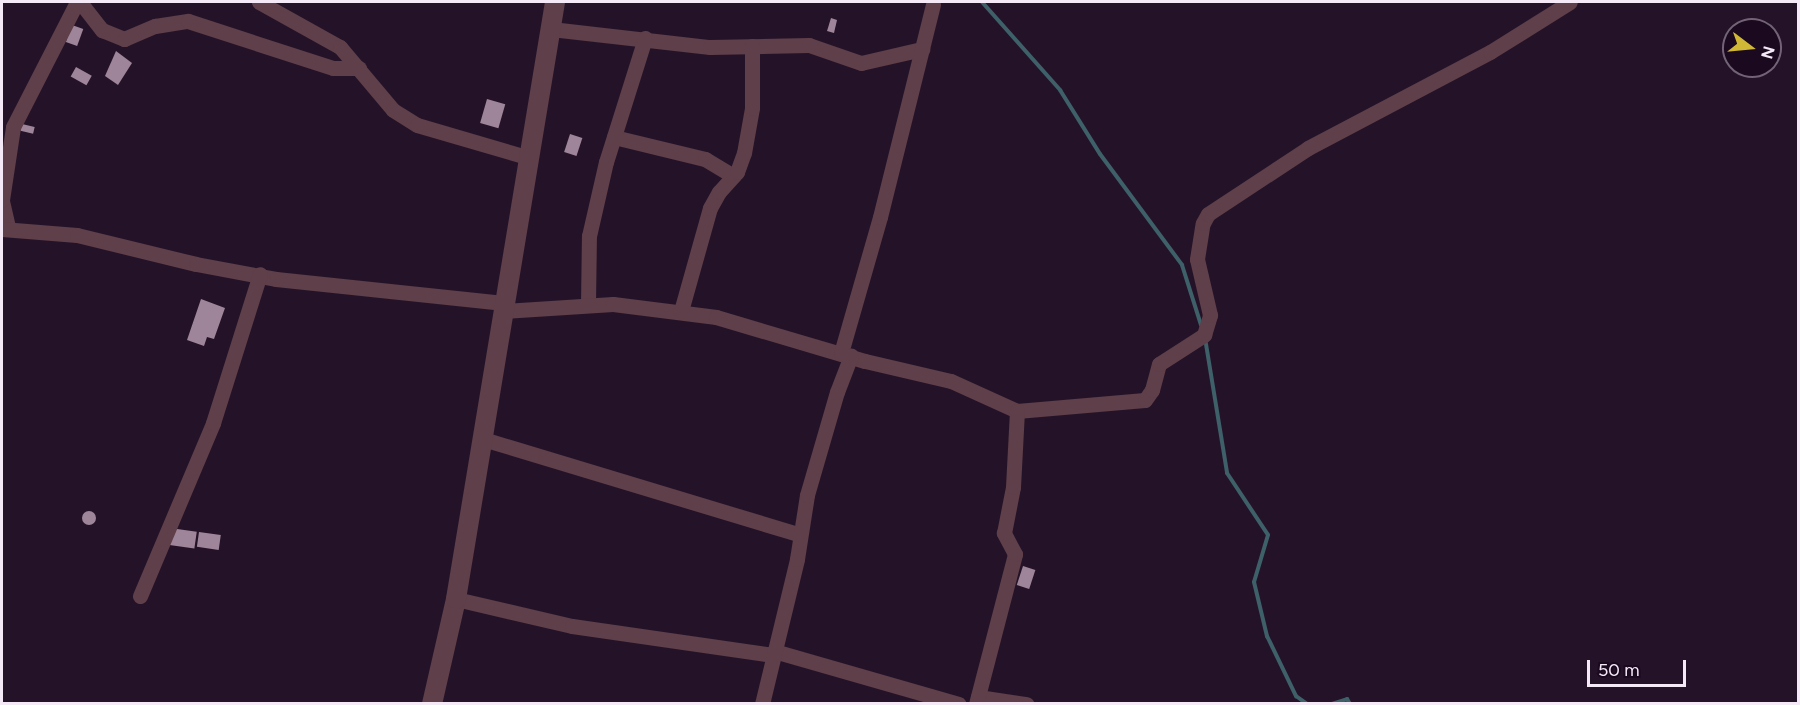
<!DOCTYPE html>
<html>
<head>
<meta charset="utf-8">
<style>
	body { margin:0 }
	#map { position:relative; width:1800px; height:705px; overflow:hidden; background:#241328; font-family:Figtree,sans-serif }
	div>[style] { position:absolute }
	.stream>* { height:4px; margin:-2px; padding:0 2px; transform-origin:2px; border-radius:2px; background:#3e6069 }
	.building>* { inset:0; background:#9e8599; transform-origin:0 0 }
	.round { border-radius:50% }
	.minor>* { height:15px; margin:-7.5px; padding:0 7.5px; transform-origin:7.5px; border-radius:7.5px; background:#5f3f49 }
	.tertiary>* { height:20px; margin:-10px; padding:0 10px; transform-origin:10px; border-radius:10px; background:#5f3f49 }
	span { translate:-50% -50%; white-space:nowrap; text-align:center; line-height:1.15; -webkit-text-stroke:6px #1b0a1f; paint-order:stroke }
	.frame { position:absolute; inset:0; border:3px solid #f5e9f8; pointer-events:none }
	.north { position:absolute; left:1722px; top:18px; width:60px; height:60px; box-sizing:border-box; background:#1b0a1f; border:2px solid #726376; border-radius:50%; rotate:106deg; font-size:16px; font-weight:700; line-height:24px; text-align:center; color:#f5e9f8 }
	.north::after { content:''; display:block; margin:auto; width:21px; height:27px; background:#d0b736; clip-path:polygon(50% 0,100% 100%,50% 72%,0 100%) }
	.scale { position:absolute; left:1587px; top:660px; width:99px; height:27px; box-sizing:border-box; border:3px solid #f5e9f8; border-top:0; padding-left:8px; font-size:18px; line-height:21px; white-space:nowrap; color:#f5e9f8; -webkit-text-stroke:4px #1b0a1f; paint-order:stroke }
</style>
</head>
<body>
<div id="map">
	<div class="stream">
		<i style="left:982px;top:2px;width:118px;rotate:48.4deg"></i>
		<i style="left:1060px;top:90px;width:75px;rotate:58deg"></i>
		<i style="left:1100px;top:154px;width:138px;rotate:53.5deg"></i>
		<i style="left:1182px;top:265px;width:63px;rotate:72.4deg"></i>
		<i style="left:1205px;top:338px;width:137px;rotate:80.7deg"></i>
		<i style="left:1227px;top:473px;width:74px;rotate:56.5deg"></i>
		<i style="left:1268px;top:535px;width:49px;rotate:106.6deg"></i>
		<i style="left:1254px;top:582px;width:56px;rotate:76.5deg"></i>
		<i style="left:1267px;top:636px;width:67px;rotate:64.2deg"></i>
		<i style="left:1296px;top:696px;width:14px;rotate:36deg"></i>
		<i style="left:1332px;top:704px;width:16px;rotate:-18deg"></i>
		<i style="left:1347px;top:699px;width:6px;rotate:59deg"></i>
	</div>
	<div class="building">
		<i style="clip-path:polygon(831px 18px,837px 20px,834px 33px,827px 31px)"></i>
		<i style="left:72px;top:25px;width:12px;height:18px;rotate:20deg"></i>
		<i style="clip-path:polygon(116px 51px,132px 63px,118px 85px,105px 76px)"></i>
		<i style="left:76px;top:67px;width:18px;height:11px;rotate:29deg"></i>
		<i style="left:487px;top:99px;width:19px;height:25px;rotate:16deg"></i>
		<i style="left:22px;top:124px;width:13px;height:7px;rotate:13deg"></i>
		<i style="left:570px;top:134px;width:13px;height:19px;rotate:18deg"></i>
		<i style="clip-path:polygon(201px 299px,225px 308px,214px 339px,207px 337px,204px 346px,187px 340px)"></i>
		<i class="round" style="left:82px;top:511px;width:14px;height:14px"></i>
		<i style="left:170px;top:528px;width:27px;height:17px;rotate:8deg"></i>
		<i style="left:199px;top:532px;width:22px;height:15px;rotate:8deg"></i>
		<i style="left:1023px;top:566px;width:13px;height:20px;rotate:18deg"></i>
	</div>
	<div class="minor">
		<i style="left:80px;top:2px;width:36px;rotate:52deg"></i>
		<i style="left:102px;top:30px;width:24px;rotate:22deg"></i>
		<i style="left:124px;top:39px;width:34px;rotate:-23deg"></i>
		<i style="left:155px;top:26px;width:33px;rotate:-9deg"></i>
		<i style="left:188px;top:21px;width:152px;rotate:18deg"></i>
		<i style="left:333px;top:68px;width:26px"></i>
		<i style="left:259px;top:2px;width:93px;rotate:29.1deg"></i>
		<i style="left:340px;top:47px;width:82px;rotate:49.9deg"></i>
		<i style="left:393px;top:110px;width:28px;rotate:32deg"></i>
		<i style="left:417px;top:125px;width:118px;rotate:16.3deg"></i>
		<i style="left:551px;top:29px;width:160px;rotate:6.5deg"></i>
		<i style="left:710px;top:47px;width:99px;rotate:-1.2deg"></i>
		<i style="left:809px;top:45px;width:55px;rotate:19.1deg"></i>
		<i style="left:861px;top:63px;width:63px;rotate:-12.9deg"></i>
		<i style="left:614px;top:137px;width:94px;rotate:13.6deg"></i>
		<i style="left:705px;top:159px;width:33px;rotate:31deg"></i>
		<i style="left:8px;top:227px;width:28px;rotate:-103deg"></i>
		<i style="left:2px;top:200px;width:74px;rotate:-81.4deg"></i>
		<i style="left:13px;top:127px;width:140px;rotate:-62.9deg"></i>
		<i style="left:2px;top:229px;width:75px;rotate:4.6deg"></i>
		<i style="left:77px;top:235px;width:122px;rotate:13.7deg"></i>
		<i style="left:196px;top:264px;width:81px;rotate:10.6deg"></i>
		<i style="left:276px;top:279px;width:229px;rotate:6deg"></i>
		<i style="left:588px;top:304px;width:68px;rotate:-89.2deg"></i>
		<i style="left:589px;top:236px;width:76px;rotate:-77.1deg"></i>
		<i style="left:606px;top:162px;width:130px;rotate:-72.5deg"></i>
		<i style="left:503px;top:311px;width:110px;rotate:-3.6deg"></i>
		<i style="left:613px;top:304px;width:104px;rotate:7.2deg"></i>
		<i style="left:716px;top:317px;width:155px;rotate:16.5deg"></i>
		<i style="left:865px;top:361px;width:88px;rotate:13.1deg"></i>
		<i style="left:951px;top:381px;width:72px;rotate:24.4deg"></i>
		<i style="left:1017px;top:411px;width:128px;rotate:-4.9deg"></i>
		<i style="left:1145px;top:400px;width:12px;rotate:-55deg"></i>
		<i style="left:1152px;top:390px;width:27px;rotate:-75deg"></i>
		<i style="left:1159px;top:364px;width:54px;rotate:-32.8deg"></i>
		<i style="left:1204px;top:335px;width:21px;rotate:-73deg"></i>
		<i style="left:1210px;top:315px;width:57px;rotate:-103.1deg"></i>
		<i style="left:1197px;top:259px;width:36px;rotate:-81deg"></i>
		<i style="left:1203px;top:223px;width:10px;rotate:-61deg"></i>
		<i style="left:1208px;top:214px;width:120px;rotate:-33.4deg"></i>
		<i style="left:1308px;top:148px;width:206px;rotate:-27.8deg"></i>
		<i style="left:1490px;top:52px;width:94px;rotate:-32deg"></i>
		<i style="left:681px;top:311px;width:107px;rotate:-74.3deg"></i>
		<i style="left:710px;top:208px;width:18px;rotate:-61deg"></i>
		<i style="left:719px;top:192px;width:27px;rotate:-48deg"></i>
		<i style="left:737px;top:172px;width:20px;rotate:-70deg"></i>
		<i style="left:744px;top:153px;width:46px;rotate:-79.9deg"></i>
		<i style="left:752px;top:108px;width:62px;rotate:-90deg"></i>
		<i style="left:841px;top:353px;width:141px;rotate:-74deg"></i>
		<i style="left:880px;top:217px;width:219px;rotate:-76deg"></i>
		<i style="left:483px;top:439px;width:331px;rotate:16.8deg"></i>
		<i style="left:140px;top:596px;width:188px;rotate:-67.1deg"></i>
		<i style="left:213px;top:423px;width:156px;rotate:-72.5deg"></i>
		<i style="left:456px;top:599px;width:119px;rotate:13.1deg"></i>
		<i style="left:572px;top:626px;width:203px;rotate:8.2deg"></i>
		<i style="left:774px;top:651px;width:192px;rotate:16deg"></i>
		<i style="left:978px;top:697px;width:49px;rotate:8.3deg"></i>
		<i style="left:762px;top:704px;width:149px;rotate:-76.4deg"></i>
		<i style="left:797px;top:559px;width:65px;rotate:-81.1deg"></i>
		<i style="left:807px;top:495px;width:107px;rotate:-73.8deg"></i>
		<i style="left:837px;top:392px;width:39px;rotate:-69deg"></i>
		<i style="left:976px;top:704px;width:155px;rotate:-75.4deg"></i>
		<i style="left:1015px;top:554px;width:24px;rotate:-118deg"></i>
		<i style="left:1004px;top:533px;width:47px;rotate:-78.9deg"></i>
		<i style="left:1013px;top:487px;width:76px;rotate:-87deg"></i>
	</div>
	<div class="tertiary">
		<i style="left:432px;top:704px;width:108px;rotate:-77.1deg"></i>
		<i style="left:456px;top:599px;width:605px;rotate:-80.58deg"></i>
	</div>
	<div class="frame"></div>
	<div class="north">N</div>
	<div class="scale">50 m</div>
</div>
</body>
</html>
